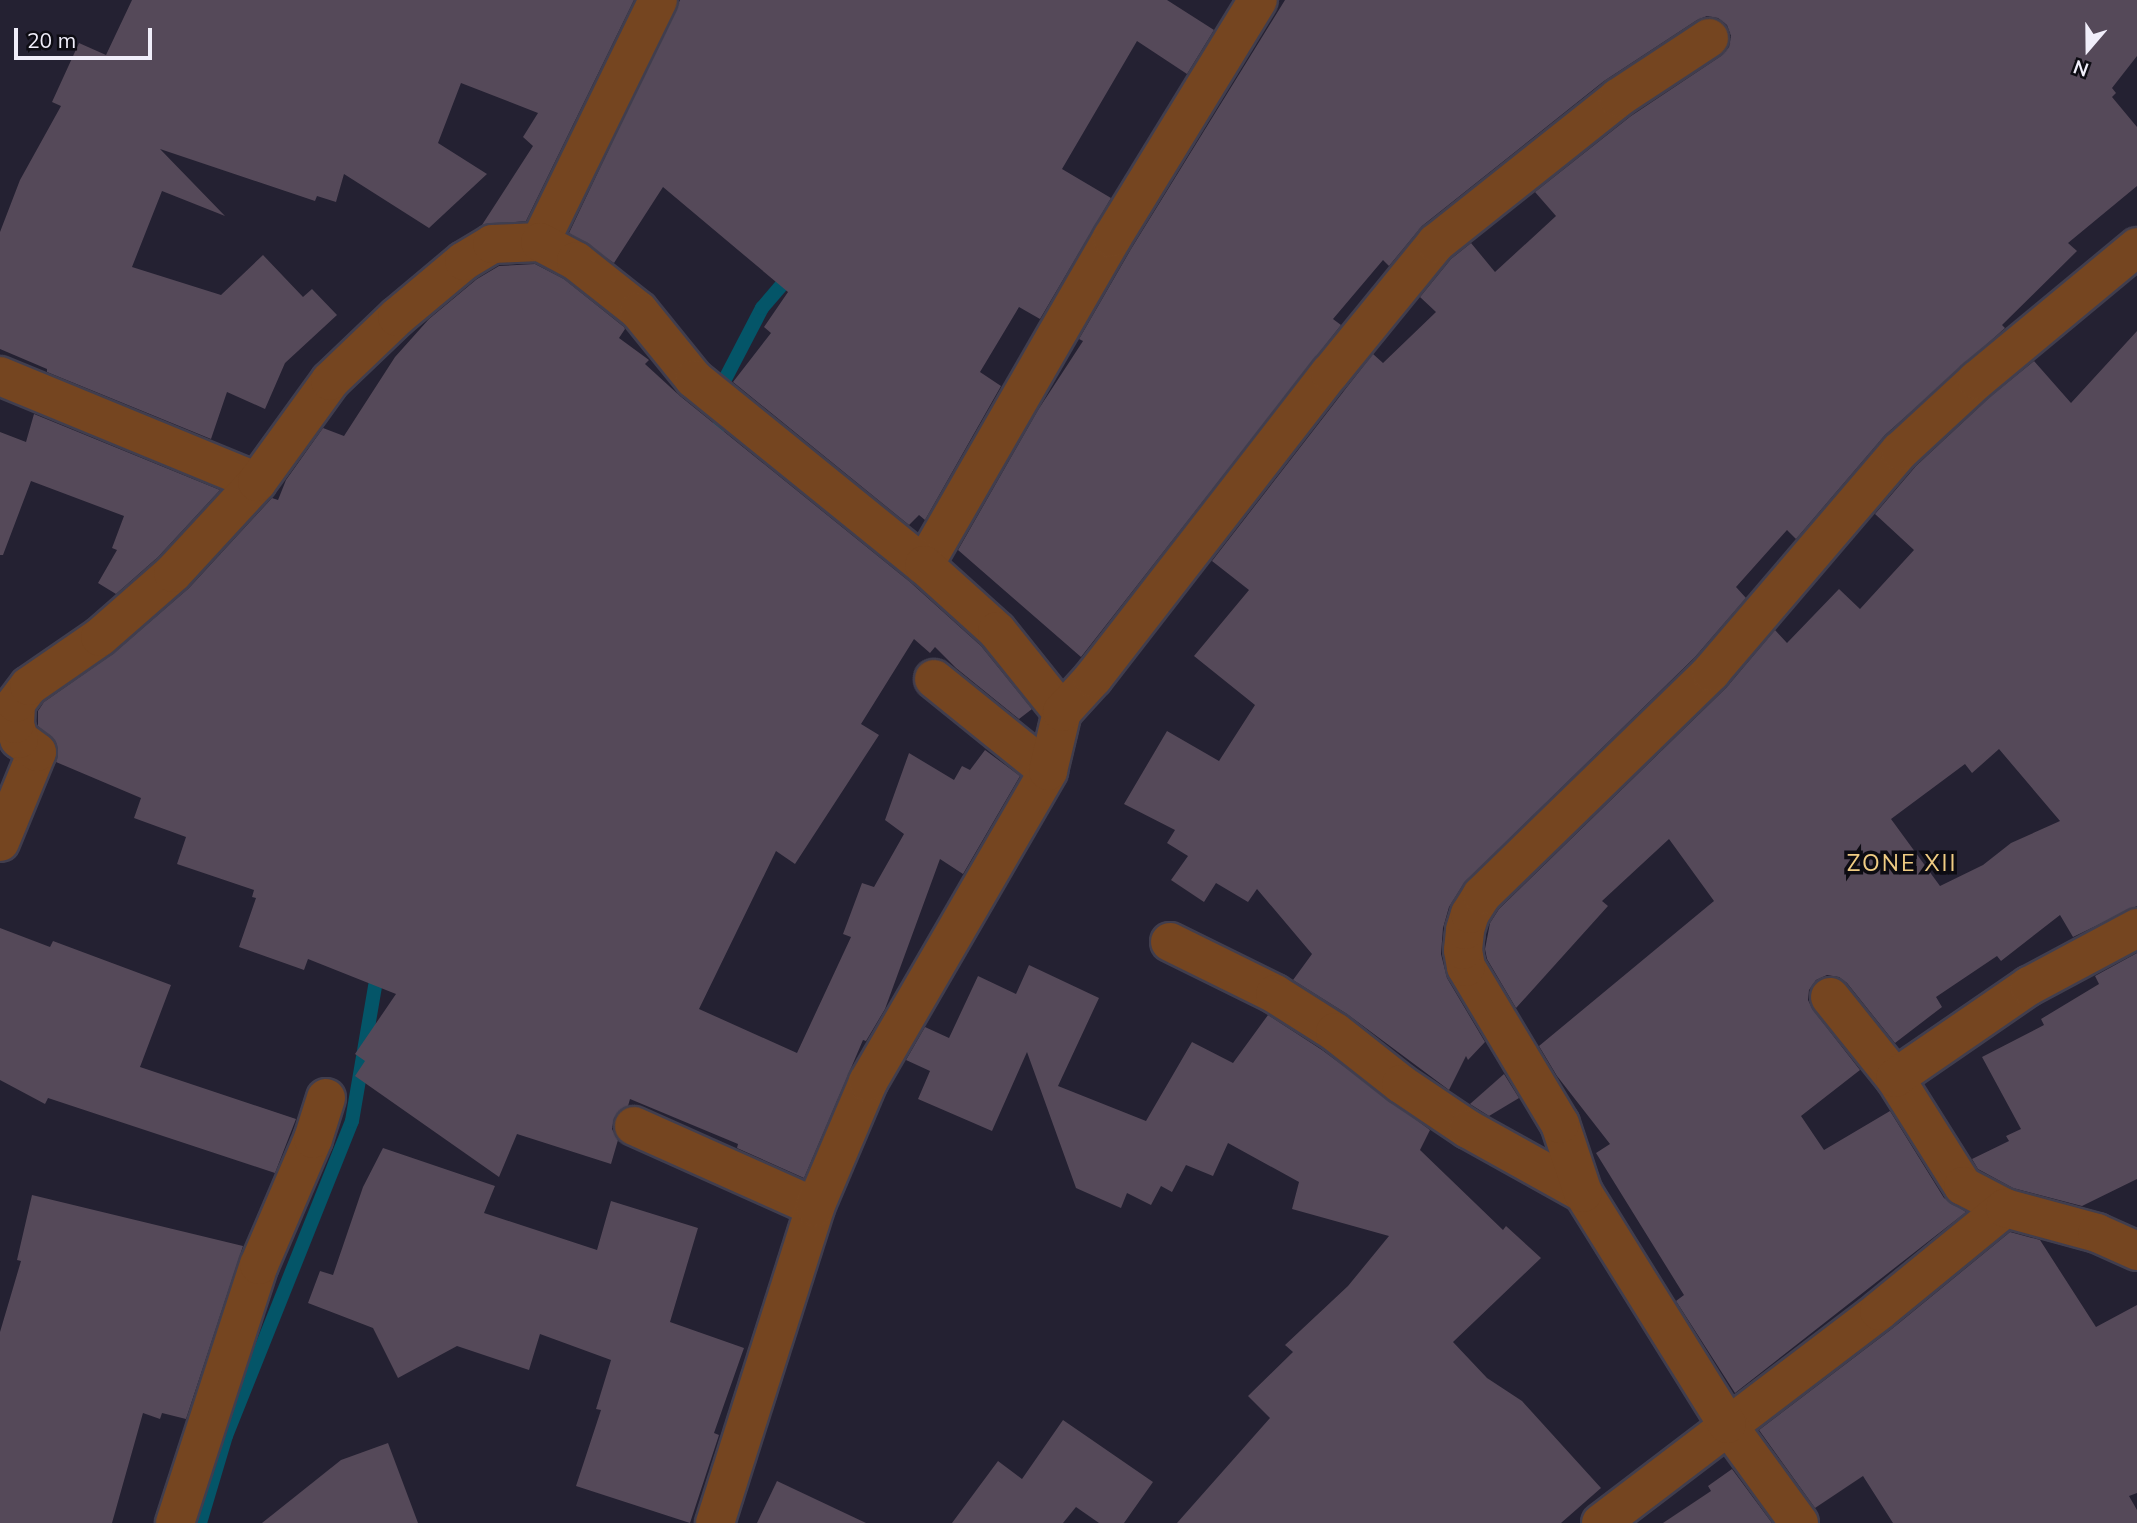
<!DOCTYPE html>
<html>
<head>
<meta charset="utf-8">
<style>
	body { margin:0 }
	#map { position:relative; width:2137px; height:1523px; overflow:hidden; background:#242132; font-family:Mulish,sans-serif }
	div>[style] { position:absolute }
	.stream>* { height:14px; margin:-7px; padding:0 7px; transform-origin:7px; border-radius:7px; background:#045568 }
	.building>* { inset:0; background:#554959 }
	.roads { filter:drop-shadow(2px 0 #413e4e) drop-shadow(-2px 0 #413e4e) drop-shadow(0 2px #413e4e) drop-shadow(0 -2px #413e4e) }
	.street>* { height:38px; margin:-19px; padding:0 19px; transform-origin:19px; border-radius:19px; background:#754520 }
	span { translate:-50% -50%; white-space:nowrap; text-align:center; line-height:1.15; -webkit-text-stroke:7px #0d0c13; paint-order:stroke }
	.quarter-label { font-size:23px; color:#f0cc83; letter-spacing:2px }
	.north { position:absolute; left:2053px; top:14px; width:70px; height:70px; -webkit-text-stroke:5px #0d0c13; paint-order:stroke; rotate:200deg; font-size:19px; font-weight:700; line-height:28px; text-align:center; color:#f0eefa }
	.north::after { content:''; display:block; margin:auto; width:24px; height:32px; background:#f0eefa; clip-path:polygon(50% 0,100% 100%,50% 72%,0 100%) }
	.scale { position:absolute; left:14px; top:28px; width:138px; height:32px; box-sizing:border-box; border:4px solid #f0eefa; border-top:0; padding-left:9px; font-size:21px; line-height:24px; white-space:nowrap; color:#f0eefa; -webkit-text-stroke:5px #0d0c13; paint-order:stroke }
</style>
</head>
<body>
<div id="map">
	<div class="stream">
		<i style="left:709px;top:442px;width:20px;rotate:-57deg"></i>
		<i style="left:720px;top:425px;width:42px;rotate:-85.9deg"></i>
		<i style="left:723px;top:383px;width:85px;rotate:-62.5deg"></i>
		<i style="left:762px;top:308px;width:46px;rotate:-49.4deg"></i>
		<i style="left:200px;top:1523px;width:91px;rotate:-73.4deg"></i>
		<i style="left:226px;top:1436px;width:339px;rotate:-68.2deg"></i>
		<i style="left:352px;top:1121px;width:154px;rotate:-80.3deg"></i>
	</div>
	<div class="building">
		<i style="clip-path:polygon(132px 0,634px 0,526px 221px,482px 225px,533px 146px,523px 137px,538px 113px,461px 83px,438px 143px,487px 174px,429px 228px,344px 174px,336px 202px,317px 196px,315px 201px,160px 149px,225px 216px,162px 191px,132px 267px,221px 295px,263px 255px,303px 297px,312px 289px,337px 315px,285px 363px,265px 409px,227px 392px,211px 439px,47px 372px,47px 369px,0 349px,0 232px,20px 180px,61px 106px,52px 102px,79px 43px,106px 55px)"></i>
		<i style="clip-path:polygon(680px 0,1167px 0,1214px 30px,1187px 74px,1137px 41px,1062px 169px,1111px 198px,1040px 319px,1019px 307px,980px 372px,1001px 386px,925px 520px,919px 515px,909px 525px,733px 382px,771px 333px,764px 327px,788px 292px,663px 187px,614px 263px,569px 233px)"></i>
		<i style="clip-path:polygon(1285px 0,2137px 0,2137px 56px,2112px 88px,2116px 93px,2112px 97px,2137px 127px,2137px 186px,2068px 243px,2077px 251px,2002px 325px,2005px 328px,1885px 435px,1796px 539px,1787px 530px,1736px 587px,1746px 598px,1695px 657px,1464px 883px,1449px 907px,1443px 928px,1441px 954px,1447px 978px,1485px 1042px,1468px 1060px,1466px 1056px,1449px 1090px,1347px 1014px,1293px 980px,1312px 954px,1257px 889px,1248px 902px,1216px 883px,1204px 902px,1171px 880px,1188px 856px,1167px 843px,1175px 830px,1124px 804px,1167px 731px,1219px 761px,1255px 705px,1194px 656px,1249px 590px,1212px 561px,1347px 387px,1373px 354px,1383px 363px,1436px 312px,1420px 297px,1451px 259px,1471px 243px,1495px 272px,1556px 216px,1535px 192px,1631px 116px,1721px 56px,1729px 47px,1731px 36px,1727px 25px,1718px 18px,1707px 16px,1697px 20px,1604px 81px,1422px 226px,1389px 266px,1383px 260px,1333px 319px,1341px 325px,1081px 657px,958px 550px,1038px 410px,1083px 341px,1079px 339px,1131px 249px)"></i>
		<i style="clip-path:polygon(535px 264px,564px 279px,624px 327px,625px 329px,619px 338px,649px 360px,645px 364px,680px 396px,910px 582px,981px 646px,1032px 709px,1019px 719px,956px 668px,935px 647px,930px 653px,914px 639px,861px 724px,879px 735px,795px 864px,776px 851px,699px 1009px,797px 1053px,851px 937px,843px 934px,862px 883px,874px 887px,904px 834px,885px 820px,909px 753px,954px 780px,962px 766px,970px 770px,985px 750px,1020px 776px,963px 874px,940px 859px,885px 1009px,866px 1041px,863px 1040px,804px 1178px,737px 1148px,738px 1144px,630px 1099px,628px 1106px,614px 1118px,612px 1129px,618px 1140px,611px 1164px,517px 1134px,499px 1177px,355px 1076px,365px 1061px,355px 1054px,396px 994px,308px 959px,304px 970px,239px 947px,256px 898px,252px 897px,254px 890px,177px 864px,186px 837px,134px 818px,141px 798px,56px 762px,56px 742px,38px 726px,38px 711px,44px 702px,114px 653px,189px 588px,272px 498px,278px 500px,286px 480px,323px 428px,344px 436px,395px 357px,429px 319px,477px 279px,499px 266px)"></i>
		<i style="clip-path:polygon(evenodd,2137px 331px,2137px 906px,2073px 937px,2060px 915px,2001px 961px,1997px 956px,1936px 997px,1942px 1007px,1895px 1043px,1847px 983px,1839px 977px,1827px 975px,1816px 980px,1809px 990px,1808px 1000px,1813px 1010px,1860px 1070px,1801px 1116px,1824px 1150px,1890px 1111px,1944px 1198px,1966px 1212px,1735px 1393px,1676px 1301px,1684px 1295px,1596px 1153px,1610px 1144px,1557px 1076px,1539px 1046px,1714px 901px,1669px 839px,1602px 901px,1608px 906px,1516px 1008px,1487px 959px,1485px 949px,1490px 923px,1499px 909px,1726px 688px,1775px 630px,1787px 643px,1839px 589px,1860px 609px,1914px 550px,1875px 514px,1916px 466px,1991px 396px,2034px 361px,2071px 403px,2137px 331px,1999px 749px,2060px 821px,2011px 843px,1983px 865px,1940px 886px,1891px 819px,1965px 764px,1972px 773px,1999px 749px)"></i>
		<i style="clip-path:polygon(34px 414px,220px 490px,158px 557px,116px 594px,98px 583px,117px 550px,112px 548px,124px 516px,31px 481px,3px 555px,0 555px,0 432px,26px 442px)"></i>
		<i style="clip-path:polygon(0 928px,50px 947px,53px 941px,171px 985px,140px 1067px,296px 1119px,275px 1173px,48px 1098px,45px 1104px,0 1080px)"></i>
		<i style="clip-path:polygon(2137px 953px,2137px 1179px,2082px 1206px,2013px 1188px,1978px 1169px,1972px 1159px,2009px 1141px,2006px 1136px,2021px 1129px,1982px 1057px,2044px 1025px,2041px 1019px,2099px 984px,2095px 976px)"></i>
		<i style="clip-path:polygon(1029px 965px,1099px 998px,1058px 1086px,1146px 1121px,1192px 1042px,1233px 1063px,1268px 1015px,1322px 1050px,1430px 1130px,1420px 1150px,1503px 1230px,1506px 1226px,1541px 1258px,1453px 1342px,1487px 1378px,1522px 1401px,1601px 1488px,1561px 1523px,1177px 1523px,1270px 1418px,1248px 1396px,1293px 1352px,1285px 1345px,1348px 1286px,1389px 1236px,1292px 1209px,1299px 1182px,1228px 1143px,1213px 1176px,1186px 1165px,1172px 1192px,1161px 1186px,1151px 1205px,1127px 1193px,1121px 1208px,1076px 1188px,1027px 1052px,992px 1131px,918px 1099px,930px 1071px,906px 1060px,925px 1027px,949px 1038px,978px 976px,1016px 994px)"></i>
		<i style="clip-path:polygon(1504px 1074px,1519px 1098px,1489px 1116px,1470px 1104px)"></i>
		<i style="clip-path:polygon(383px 1148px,495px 1186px,484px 1213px,597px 1250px,611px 1201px,698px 1228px,670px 1322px,744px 1348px,714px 1433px,719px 1435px,690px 1523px,576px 1486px,601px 1410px,596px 1409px,611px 1360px,540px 1334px,529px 1370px,457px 1346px,398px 1378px,373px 1328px,308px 1303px,320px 1271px,333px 1275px,363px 1187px)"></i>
		<i style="clip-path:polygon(32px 1195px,243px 1246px,186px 1419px,162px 1413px,160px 1419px,143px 1413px,112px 1523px,0 1523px,0 1332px,21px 1261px,17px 1260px)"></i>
		<i style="clip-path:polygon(2010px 1232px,2040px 1240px,2096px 1327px,2137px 1305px,2137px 1493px,2129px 1496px,2137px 1510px,2137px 1523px,1893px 1523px,1863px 1476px,1815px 1508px,1759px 1430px,1893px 1328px)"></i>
		<i style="clip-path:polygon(1063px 1420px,1153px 1482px,1124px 1523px,1099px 1523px,1076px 1507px,1063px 1523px,952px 1523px,998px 1461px,1022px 1479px)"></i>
		<i style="clip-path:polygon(388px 1443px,418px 1523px,262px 1523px,341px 1460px)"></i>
		<i style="clip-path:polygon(1732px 1469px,1772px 1523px,1663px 1523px,1711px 1491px,1708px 1486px)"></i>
		<i style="clip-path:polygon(777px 1481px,866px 1523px,757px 1523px)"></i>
	</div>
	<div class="roads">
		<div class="street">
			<i style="left:540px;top:242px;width:269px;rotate:-64deg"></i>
			<i style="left:0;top:376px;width:278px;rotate:22.4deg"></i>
			<i style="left:924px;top:565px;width:377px;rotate:-60.1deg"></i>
			<i style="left:1112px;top:238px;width:279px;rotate:-58.5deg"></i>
			<i style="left:934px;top:679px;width:146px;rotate:38.9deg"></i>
			<i style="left:0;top:842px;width:97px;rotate:-67.7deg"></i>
			<i style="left:37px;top:752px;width:22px;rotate:-144deg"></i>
			<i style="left:19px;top:739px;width:16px;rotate:-105deg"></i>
			<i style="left:15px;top:724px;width:21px;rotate:-87deg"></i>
			<i style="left:16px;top:703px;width:21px;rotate:-53deg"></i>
			<i style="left:29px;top:686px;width:86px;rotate:-34.6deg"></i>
			<i style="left:100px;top:637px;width:97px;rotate:-41.2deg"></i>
			<i style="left:173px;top:573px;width:124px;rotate:-47.3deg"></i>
			<i style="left:257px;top:482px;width:125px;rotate:-54.1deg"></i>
			<i style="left:330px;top:381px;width:93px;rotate:-43.7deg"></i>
			<i style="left:397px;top:317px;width:87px;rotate:-39.9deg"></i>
			<i style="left:464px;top:261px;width:33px;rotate:-31deg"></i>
			<i style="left:492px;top:244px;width:48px;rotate:-2.4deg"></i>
			<i style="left:540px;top:242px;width:41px;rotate:27.8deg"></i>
			<i style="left:576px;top:261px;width:80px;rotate:38.4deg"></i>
			<i style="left:639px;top:311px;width:87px;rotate:51deg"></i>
			<i style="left:694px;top:379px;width:296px;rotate:39deg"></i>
			<i style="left:924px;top:565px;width:98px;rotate:42.1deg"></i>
			<i style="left:997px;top:631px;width:104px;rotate:51.3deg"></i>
			<i style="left:1170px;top:942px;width:117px;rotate:26.3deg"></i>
			<i style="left:1275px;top:994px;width:71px;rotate:32.3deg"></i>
			<i style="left:1335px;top:1032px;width:84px;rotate:38.2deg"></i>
			<i style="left:1401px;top:1084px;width:81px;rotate:33.9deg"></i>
			<i style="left:1468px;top:1129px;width:132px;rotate:29.1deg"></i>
			<i style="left:1830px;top:997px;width:104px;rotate:51.3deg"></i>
			<i style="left:1895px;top:1078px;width:128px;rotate:57.8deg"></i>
			<i style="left:1963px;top:1186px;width:47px;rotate:27.6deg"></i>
			<i style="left:1895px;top:1078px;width:163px;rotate:-34.5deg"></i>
			<i style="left:2029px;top:986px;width:123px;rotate:-28.2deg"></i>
			<i style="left:634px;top:1126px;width:198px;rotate:24.1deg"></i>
			<i style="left:175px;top:1523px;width:271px;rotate:-72deg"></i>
			<i style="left:259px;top:1265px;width:137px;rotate:-66.8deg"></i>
			<i style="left:313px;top:1139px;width:43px;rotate:-72.4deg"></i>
			<i style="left:715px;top:1523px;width:331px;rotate:-72.4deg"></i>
			<i style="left:815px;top:1207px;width:136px;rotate:-67deg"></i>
			<i style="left:868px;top:1082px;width:359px;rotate:-59.9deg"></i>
			<i style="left:1048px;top:771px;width:61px;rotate:-76.7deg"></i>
			<i style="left:1062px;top:712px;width:46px;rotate:-47.6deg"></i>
			<i style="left:1093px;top:678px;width:386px;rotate:-52.2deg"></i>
			<i style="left:1330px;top:373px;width:168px;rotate:-50.8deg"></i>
			<i style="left:1436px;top:243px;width:233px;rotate:-38.5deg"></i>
			<i style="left:1618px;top:98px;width:109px;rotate:-33.4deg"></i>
			<i style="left:1601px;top:1523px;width:350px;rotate:-37.3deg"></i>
			<i style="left:1879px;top:1311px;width:163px;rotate:-39.3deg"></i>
			<i style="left:2005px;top:1208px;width:95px;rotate:15.2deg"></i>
			<i style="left:2097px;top:1233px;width:44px;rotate:24.2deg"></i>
			<i style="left:1799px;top:1523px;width:122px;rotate:-126deg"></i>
			<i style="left:1727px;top:1424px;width:272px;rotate:-121.9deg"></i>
			<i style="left:1583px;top:1193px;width:73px;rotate:-108.4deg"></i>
			<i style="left:1560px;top:1124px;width:183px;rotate:-120.9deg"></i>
			<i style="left:1466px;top:967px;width:17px;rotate:-100deg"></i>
			<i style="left:1463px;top:950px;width:20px;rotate:-84deg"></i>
			<i style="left:1465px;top:930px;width:17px;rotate:-73deg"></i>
			<i style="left:1470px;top:914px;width:22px;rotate:-58deg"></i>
			<i style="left:1482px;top:895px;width:320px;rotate:-44.2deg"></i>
			<i style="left:1711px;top:672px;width:291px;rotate:-49.5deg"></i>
			<i style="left:1900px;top:451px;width:105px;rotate:-42.7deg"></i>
			<i style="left:1977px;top:380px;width:208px;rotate:-39.7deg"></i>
		</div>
	</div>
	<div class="quarter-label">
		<span style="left:1902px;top:863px">ZONE XII</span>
	</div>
	<div class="north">N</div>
	<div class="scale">20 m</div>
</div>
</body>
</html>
